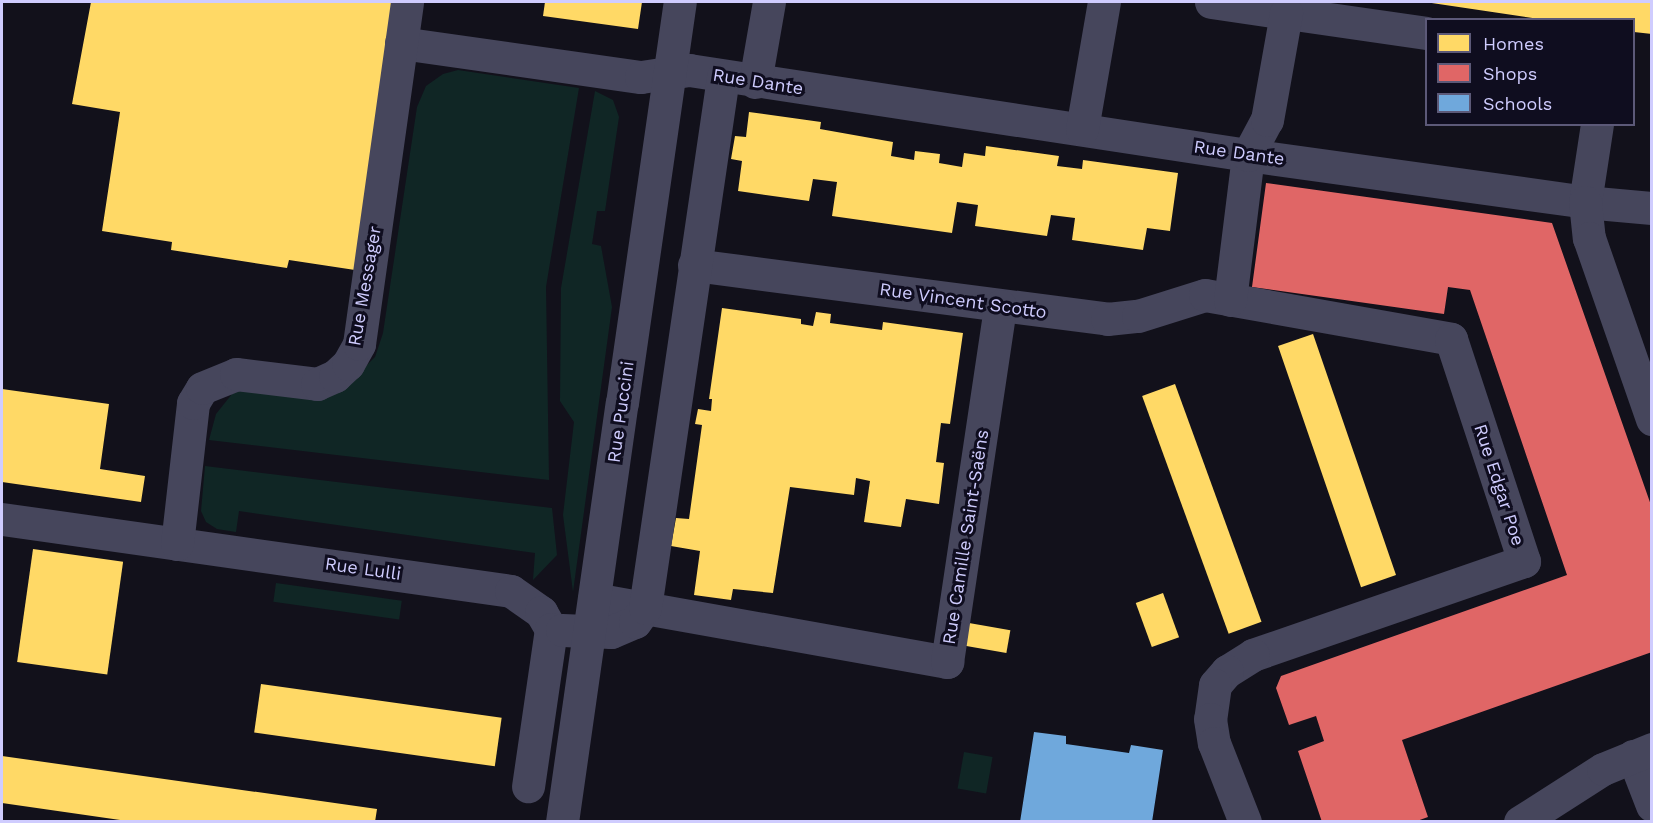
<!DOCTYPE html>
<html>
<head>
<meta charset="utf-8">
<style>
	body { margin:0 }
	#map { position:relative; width:1653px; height:823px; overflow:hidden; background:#12111b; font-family:"Work Sans",sans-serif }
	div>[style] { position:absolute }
	.green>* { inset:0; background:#102625; transform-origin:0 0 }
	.homes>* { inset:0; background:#ffd966; transform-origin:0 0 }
	.shops>* { inset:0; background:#e06666 }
	.schools>* { inset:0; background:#6fa8dc }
	.street>* { height:33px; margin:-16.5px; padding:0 16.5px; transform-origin:16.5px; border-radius:16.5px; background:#46465c }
	.street-bridge>* { height:33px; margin:-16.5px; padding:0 16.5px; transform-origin:16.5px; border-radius:16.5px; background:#46465c }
	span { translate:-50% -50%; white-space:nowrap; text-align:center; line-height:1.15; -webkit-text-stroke:6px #0f0d1f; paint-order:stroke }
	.street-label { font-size:18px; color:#cfccfe }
	.frame { position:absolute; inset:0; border:3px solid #cfccfe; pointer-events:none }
	.legend { position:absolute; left:1425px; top:18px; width:210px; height:108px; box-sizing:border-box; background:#0f0d1f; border:2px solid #5c5978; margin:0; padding:8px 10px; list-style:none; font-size:18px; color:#cfccfe }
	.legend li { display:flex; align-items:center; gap:12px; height:30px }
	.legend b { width:30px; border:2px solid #5c5978 }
</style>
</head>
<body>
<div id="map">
	<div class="green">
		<i style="clip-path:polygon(458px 70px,579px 88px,546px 287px,549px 480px,209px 440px,216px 414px,232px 394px,248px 388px,353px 379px,375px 357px,383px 333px,417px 107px,426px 86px,443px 74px)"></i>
		<i style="clip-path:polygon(595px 91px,613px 100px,619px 117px,605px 211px,597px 211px,592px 244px,601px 246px,612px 307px,573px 592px,563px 515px,574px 422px,560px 401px,561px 288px)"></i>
		<i style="clip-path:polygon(205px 466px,552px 508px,557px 555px,533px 580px,535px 553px,239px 511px,236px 532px,217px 529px,206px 522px,201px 511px)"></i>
		<i style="left:276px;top:583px;width:127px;height:19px;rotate:8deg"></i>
		<i style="left:964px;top:752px;width:29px;height:37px;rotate:10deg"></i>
	</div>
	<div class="homes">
		<i style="clip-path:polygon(91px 2px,393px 2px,355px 270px,289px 260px,287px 268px,171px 250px,172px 242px,102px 231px,120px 112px,72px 104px)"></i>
		<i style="clip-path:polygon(545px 2px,642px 2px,638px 29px,543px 16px)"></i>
		<i style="clip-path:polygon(1425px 2px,1652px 2px,1652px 34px,1634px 32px,1634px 20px,1546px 20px)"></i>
		<i style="clip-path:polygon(749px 112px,821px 122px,820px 129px,893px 142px,891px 156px,914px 160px,915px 151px,940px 154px,939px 163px,962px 167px,964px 153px,985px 156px,986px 146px,1059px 156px,1057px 166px,1082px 169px,1083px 160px,1178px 173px,1170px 231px,1147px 228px,1143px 250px,1072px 240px,1075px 218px,1051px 215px,1047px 236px,975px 226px,978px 205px,957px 202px,952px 233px,832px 216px,837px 182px,813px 179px,809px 201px,738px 191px,742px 161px,731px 159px,735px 136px,746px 137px)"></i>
		<i style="clip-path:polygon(722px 308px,801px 319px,801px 324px,813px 326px,816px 312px,831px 314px,830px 323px,882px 330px,883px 322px,963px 333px,950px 424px,941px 423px,936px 462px,944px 463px,939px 504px,906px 499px,901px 527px,864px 522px,870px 481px,856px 478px,854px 495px,790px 487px,773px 593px,733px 589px,731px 600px,694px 595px,700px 551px,671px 546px,676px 518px,689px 519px,702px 425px,695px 424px,698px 409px,711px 411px,712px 399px,709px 399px)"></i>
		<i style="left:1313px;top:334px;width:255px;height:37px;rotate:71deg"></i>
		<i style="left:1175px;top:384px;width:253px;height:35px;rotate:70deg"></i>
		<i style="clip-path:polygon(2px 389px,109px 404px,100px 469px,145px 476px,141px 502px,2px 482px)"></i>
		<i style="left:33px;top:549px;width:91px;height:114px;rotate:8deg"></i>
		<i style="left:1163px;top:593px;width:47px;height:29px;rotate:70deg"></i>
		<i style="left:969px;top:623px;width:42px;height:23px;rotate:10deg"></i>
		<i style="left:261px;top:684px;width:243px;height:49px;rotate:8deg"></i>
		<i style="clip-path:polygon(2px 756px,377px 809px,375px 822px,134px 822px,2px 803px)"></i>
	</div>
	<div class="shops">
		<i style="clip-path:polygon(1266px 183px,1552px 223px,1652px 508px,1652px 652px,1402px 740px,1428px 817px,1414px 822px,1322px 822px,1298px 751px,1324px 741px,1316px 716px,1289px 725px,1276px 688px,1281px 676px,1567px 575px,1470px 290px,1448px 287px,1444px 314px,1252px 287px)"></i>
	</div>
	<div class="schools">
		<i style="clip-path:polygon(1034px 732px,1066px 736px,1066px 744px,1129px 753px,1131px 745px,1163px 750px,1152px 822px,1020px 822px)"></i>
	</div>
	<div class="street">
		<i style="left:1211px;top:2px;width:217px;rotate:8.2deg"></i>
		<i style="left:401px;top:43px;width:242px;rotate:8.1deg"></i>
		<i style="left:641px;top:77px;width:49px;rotate:-8.3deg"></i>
		<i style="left:689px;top:70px;width:565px;rotate:8.65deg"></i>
		<i style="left:1248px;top:155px;width:340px;rotate:7.9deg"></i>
		<i style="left:1585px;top:202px;width:67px;rotate:5.1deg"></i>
		<i style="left:755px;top:82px;width:81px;rotate:-80.1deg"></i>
		<i style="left:1597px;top:124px;width:79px;rotate:98.7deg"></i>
		<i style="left:1585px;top:202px;width:36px;rotate:84deg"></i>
		<i style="left:1589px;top:238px;width:192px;rotate:70.8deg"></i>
		<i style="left:1082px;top:129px;width:129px;rotate:-80.2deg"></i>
		<i style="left:694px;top:265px;width:417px;rotate:7.4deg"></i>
		<i style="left:1107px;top:319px;width:31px;rotate:-6deg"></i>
		<i style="left:1138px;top:316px;width:70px;rotate:-17.4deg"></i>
		<i style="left:1205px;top:295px;width:250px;rotate:10.1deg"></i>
		<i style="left:1451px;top:339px;width:234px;rotate:71.8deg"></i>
		<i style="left:1524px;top:561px;width:287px;rotate:160.9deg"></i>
		<i style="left:1253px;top:655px;width:31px;rotate:148deg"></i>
		<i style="left:1227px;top:671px;width:18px;rotate:131deg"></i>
		<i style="left:1215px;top:685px;width:34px;rotate:98deg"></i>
		<i style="left:1210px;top:719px;width:24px;rotate:81deg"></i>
		<i style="left:1214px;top:743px;width:85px;rotate:68.6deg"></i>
		<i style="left:1230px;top:300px;width:146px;rotate:-82.9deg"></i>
		<i style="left:1248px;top:155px;width:40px;rotate:-62deg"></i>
		<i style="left:1267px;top:120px;width:109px;rotate:-79.9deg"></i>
		<i style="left:622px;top:403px;width:405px;rotate:-81.8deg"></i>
		<i style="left:2px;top:519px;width:514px;rotate:8.05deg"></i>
		<i style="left:511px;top:591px;width:37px;rotate:35deg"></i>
		<i style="left:541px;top:612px;width:20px;rotate:60deg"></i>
		<i style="left:551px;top:629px;width:159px;rotate:98.3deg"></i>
		<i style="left:177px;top:544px;width:142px;rotate:-83.5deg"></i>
		<i style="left:193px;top:403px;width:17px;rotate:-59deg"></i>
		<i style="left:202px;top:388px;width:37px;rotate:-22deg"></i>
		<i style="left:236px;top:374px;width:82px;rotate:7deg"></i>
		<i style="left:317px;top:384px;width:20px;rotate:-24deg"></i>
		<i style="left:335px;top:376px;width:18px;rotate:-43deg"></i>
		<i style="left:348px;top:364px;width:23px;rotate:-61deg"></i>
		<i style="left:359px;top:344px;width:345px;rotate:-82deg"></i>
		<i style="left:594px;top:599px;width:359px;rotate:10.1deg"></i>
		<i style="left:947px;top:662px;width:360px;rotate:-81.5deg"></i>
		<i style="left:562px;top:630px;width:49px;rotate:2.3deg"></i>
		<i style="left:611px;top:632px;width:26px;rotate:-23deg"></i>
		<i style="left:635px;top:622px;width:17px;rotate:-54deg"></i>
		<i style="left:645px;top:608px;width:537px;rotate:-81.64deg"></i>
		<i style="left:1633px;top:756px;width:53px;rotate:68.8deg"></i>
		<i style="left:1520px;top:822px;width:98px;rotate:-32.6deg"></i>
		<i style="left:1603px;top:769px;width:53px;rotate:-22.2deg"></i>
	</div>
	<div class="street-bridge">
		<i style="left:562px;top:822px;width:423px;rotate:-81.9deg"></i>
	</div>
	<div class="street-label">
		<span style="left:758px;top:82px;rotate:9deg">Rue Dante</span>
		<span style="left:1239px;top:153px;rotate:8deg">Rue Dante</span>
		<span style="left:365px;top:286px;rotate:-80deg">Rue Messager</span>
		<span style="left:963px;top:301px;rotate:8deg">Rue Vincent Scotto</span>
		<span style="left:621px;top:412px;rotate:-82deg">Rue Puccini</span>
		<span style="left:1499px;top:485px;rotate:72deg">Rue Edgar Poe</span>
		<span style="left:966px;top:537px;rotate:-81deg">Rue Camille Saint-Saëns</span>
		<span style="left:363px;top:569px;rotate:8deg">Rue Lulli</span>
	</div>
	<div class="frame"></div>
	<ul class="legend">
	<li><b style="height:16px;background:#ffd966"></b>Homes</li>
	<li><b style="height:16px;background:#e06666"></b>Shops</li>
	<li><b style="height:16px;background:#6fa8dc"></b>Schools</li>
	</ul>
</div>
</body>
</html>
